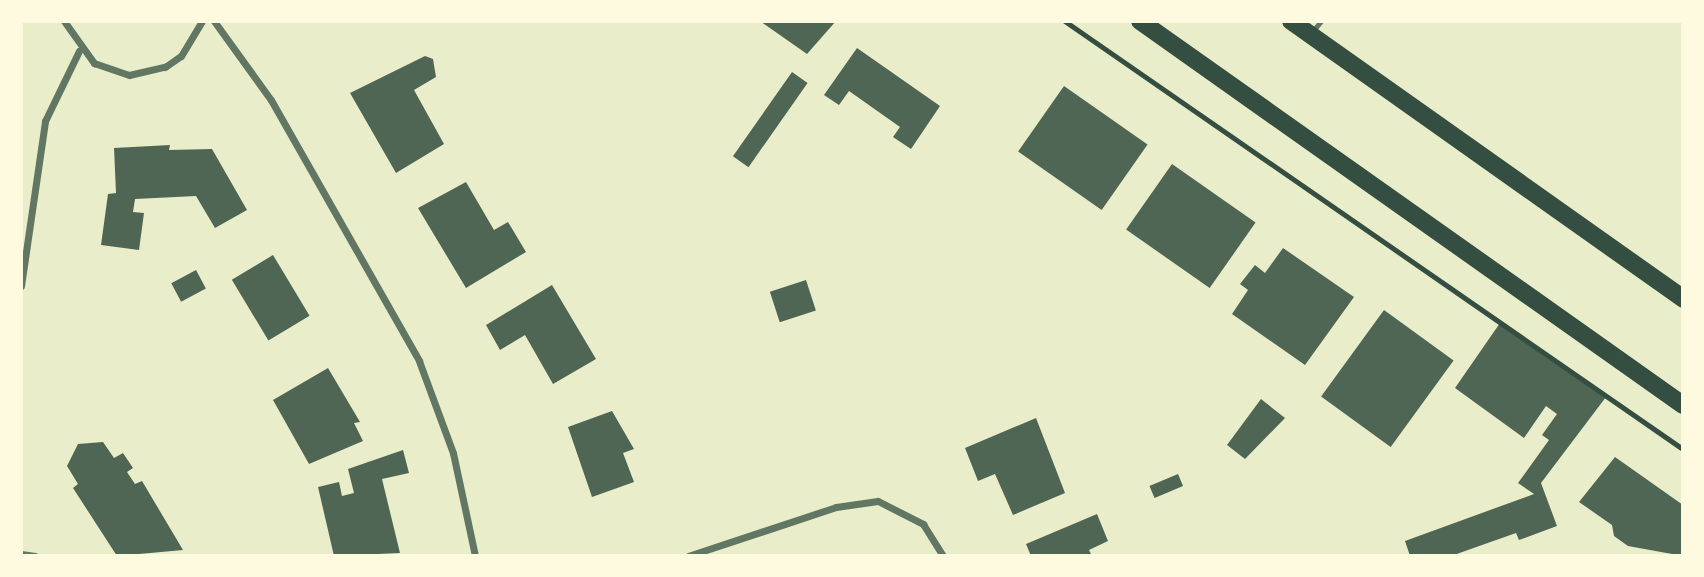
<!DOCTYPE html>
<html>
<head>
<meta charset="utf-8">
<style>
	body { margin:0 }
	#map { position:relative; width:1704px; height:577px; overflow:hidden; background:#e9edc9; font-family:Montserrat,sans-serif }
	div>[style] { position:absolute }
	.building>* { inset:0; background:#4f6655; transform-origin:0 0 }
	.path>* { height:4.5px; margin:-2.25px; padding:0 2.25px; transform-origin:2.25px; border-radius:2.25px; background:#344e41 }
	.service>* { height:5px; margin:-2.5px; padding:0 2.5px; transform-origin:2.5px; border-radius:2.5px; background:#617663 }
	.minor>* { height:7px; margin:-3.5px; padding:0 3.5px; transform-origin:3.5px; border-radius:3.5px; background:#617663 }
	.primary>* { height:18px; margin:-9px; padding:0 9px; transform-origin:9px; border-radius:9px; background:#344e41 }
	span { translate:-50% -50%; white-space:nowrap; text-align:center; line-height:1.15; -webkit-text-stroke:5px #fefae0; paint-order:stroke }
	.frame { position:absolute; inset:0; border:23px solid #fefae0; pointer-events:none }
</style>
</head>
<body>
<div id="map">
	<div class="building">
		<i style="clip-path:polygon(760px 21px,836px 21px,807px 54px)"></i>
		<i style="clip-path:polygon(857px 48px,940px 106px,911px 149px,893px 137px,900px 127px,849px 91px,839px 105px,824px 95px)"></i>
		<i style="clip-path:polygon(425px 56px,433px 59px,436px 77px,414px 90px,444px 144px,396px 173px,350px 93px)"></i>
		<i style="left:792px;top:72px;width:19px;height:103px;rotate:35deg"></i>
		<i style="left:1064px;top:86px;width:102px;height:80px;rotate:35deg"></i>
		<i style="clip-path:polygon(170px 145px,169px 150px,212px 149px,247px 210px,215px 228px,196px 196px,135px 199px,133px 212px,144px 213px,139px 250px,101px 245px,108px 194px,116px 193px,114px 148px)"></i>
		<i style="left:1172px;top:164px;width:102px;height:80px;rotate:35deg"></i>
		<i style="clip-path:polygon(466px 182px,494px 230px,508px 222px,526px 252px,466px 288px,418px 208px)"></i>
		<i style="clip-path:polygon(1283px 248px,1354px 297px,1305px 365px,1232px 314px,1248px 290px,1240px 284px,1255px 265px,1265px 273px)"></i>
		<i style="left:273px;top:255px;width:71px;height:48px;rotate:59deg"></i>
		<i style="left:196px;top:270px;width:21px;height:28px;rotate:62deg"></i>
		<i style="left:806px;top:280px;width:32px;height:38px;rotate:72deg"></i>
		<i style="clip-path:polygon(552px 285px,596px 359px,553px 384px,525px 335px,500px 350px,486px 325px)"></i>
		<i style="left:1384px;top:310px;width:86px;height:107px;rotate:36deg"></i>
		<i style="clip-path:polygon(1500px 323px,1606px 397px,1541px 483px,1557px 526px,1519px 540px,1516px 533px,1451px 556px,1410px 556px,1405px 541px,1534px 494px,1518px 483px,1549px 440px,1542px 435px,1557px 414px,1546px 406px,1524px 438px,1455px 388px)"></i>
		<i style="clip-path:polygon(328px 368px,360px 422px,354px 423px,363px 441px,309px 464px,273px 400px)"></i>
		<i style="clip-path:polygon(1261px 399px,1285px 418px,1245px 459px,1227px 445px)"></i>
		<i style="clip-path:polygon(612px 411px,634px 449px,623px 453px,634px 482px,592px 497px,568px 427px)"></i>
		<i style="clip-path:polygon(1036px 418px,1065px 493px,1013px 515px,995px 474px,978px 481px,965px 448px)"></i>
		<i style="clip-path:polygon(103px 442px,114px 458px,123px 453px,133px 468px,127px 472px,135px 484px,142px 481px,183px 550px,117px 556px,73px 488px,78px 484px,67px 466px,78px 444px)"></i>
		<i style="clip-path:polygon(403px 450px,409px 473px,382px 479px,400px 553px,334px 556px,318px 487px,339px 482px,342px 496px,354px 493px,348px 469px)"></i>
		<i style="clip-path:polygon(1615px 457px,1683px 505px,1683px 556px,1628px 546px,1614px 536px,1612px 525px,1579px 502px)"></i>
		<i style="left:1178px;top:474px;width:13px;height:31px;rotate:67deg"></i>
		<i style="clip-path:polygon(1097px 514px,1108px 541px,1089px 550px,1092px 556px,1031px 556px,1026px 544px)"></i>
	</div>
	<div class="path">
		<i style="left:1065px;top:21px;width:752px;rotate:34.7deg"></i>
	</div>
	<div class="service">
		<i style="left:1312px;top:32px;width:14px;rotate:-51deg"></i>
	</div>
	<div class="minor">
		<i style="left:64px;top:21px;width:52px;rotate:54.5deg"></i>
		<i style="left:94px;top:63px;width:37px;rotate:19deg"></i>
		<i style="left:129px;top:75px;width:37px;rotate:-13deg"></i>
		<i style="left:165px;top:67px;width:19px;rotate:-35deg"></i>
		<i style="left:181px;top:56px;width:41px;rotate:-59deg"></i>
		<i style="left:214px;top:21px;width:97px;rotate:54.2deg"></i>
		<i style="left:271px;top:100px;width:300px;rotate:60.4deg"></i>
		<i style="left:419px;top:361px;width:98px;rotate:69.7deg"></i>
		<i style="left:453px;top:453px;width:105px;rotate:77.9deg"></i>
		<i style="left:21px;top:286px;width:167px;rotate:-81.7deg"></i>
		<i style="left:45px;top:121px;width:78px;rotate:-64.1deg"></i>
		<i style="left:21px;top:554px;width:14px;rotate:8deg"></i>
		<i style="left:688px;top:556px;width:156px;rotate:-18.3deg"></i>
		<i style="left:836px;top:507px;width:42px;rotate:-8.1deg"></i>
		<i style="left:878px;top:501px;width:51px;rotate:27.1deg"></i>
		<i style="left:923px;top:524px;width:38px;rotate:58deg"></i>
	</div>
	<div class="primary">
		<i style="left:1140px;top:21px;width:665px;rotate:35.27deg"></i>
		<i style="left:1291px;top:21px;width:481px;rotate:35.3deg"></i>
	</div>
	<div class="frame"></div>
</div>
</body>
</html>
